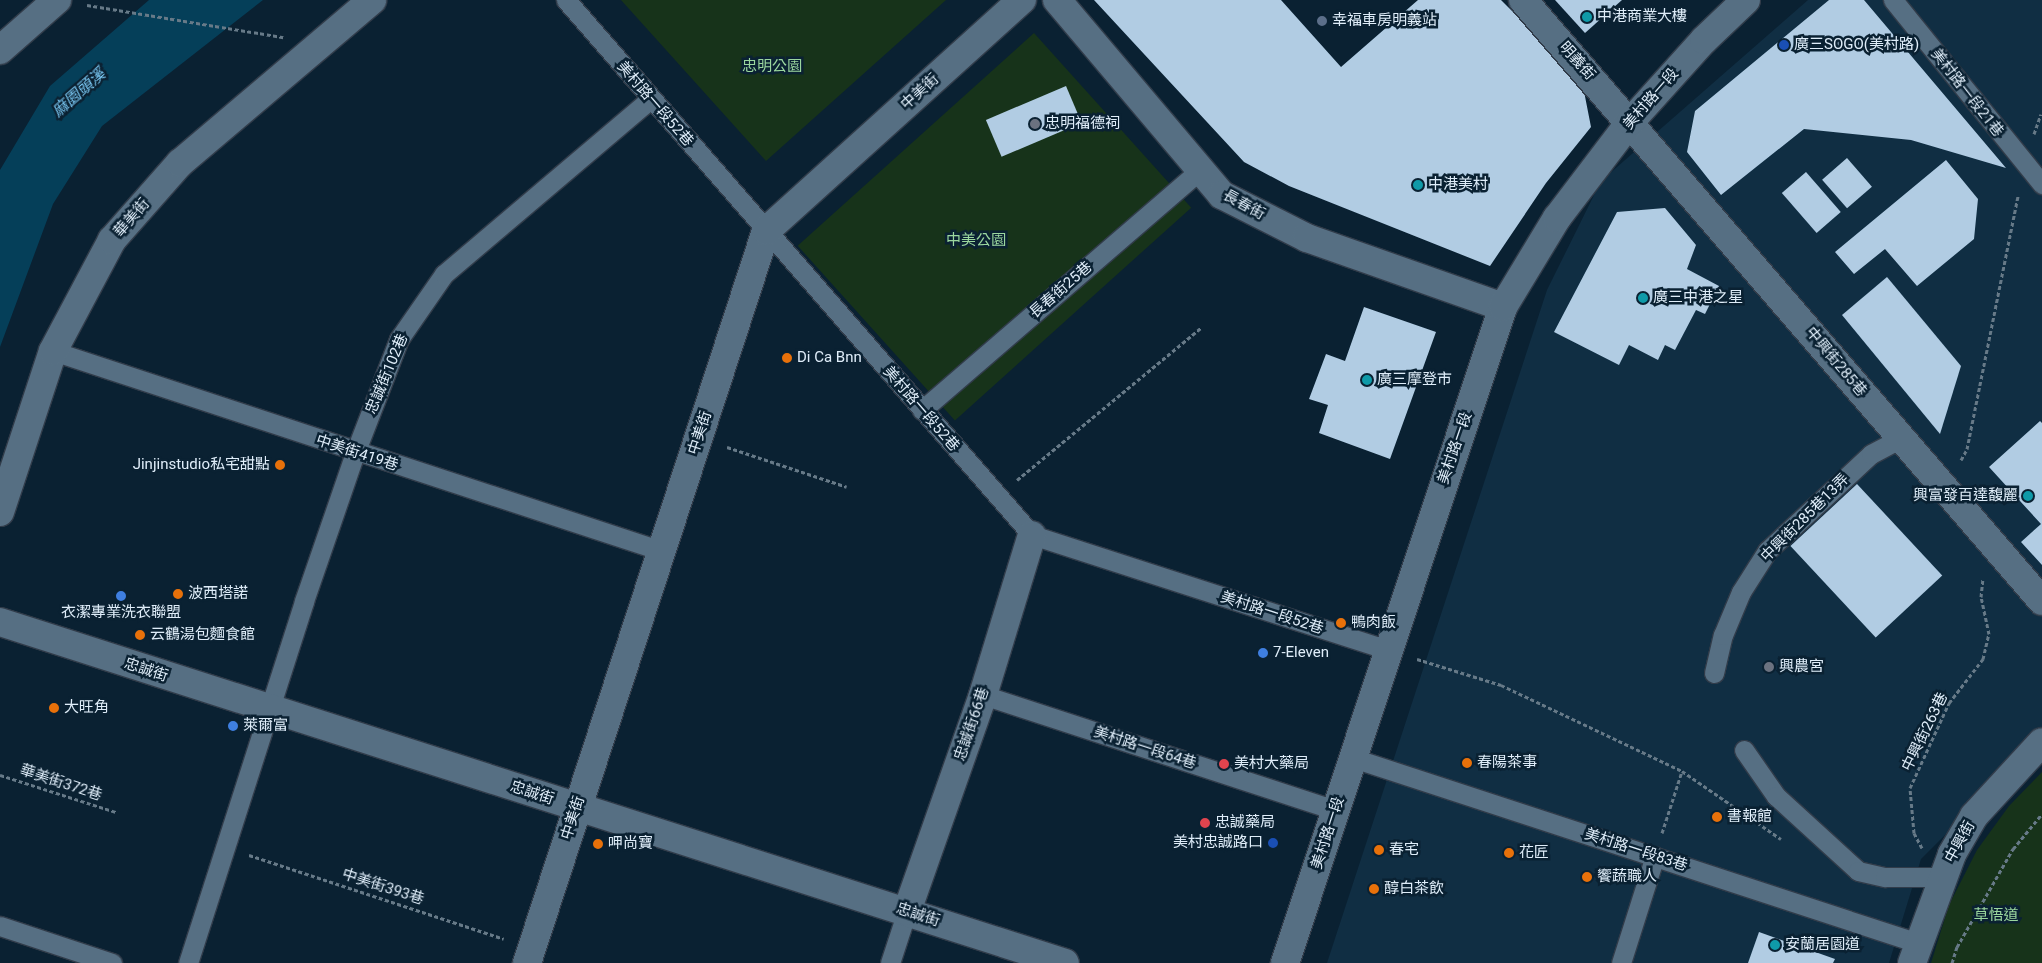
<!DOCTYPE html>
<html>
<head>
<meta charset="utf-8">
<style>
	body { margin:0 }
	#map { position:relative; width:2042px; height:963px; overflow:hidden; background:#0a2132; font-family:Roboto,"Noto Sans TC",sans-serif }
	div>[style] { position:absolute }
	.built>* { inset:0; background:#102e43 }
	.green>* { inset:0; background:#17331a; transform-origin:0 0 }
	.water>* { inset:0; background:#053f59 }
	.building>* { inset:0; background:#b1cce3; transform-origin:0 0 }
	.path>* { height:3px; margin-top:-1.5px; transform-origin:0; background:repeating-linear-gradient(90deg,#677a88 0 4px,transparent 0 6.5px) }
	.roads { filter:drop-shadow(1px 0 #313c4a) drop-shadow(-1px 0 #313c4a) drop-shadow(0 1px #313c4a) drop-shadow(0 -1px #313c4a) }
	.service>* { height:19px; margin:-9.5px; padding:0 9.5px; transform-origin:9.5px; border-radius:9.5px; background:#566f83 }
	.minor>* { height:28px; margin:-14px; padding:0 14px; transform-origin:14px; border-radius:14px; background:#566f83 }
	.tertiary>* { height:28px; margin:-14px; padding:0 14px; transform-origin:14px; border-radius:14px; background:#566f83 }
	.dots>* { width:14px; height:14px; translate:-50% -50%; box-sizing:border-box; border:2px solid #0a2132; border-radius:50% }
	span { translate:-50% -50%; white-space:nowrap; text-align:center; line-height:1.15; -webkit-text-stroke:5px #0a2132; paint-order:stroke }
	.poi-label { font-size:15px; color:#dfedf9 }
	.left { translate:0 -50%; text-align:left }
	.right { translate:-100% -50%; text-align:right }
	.street-label { font-size:15px; color:#dfedf9 }
	.park-label { font-size:15px; color:#9bd79e }
	.water-label { font-size:16px; color:#7dccf8; font-style:italic }
</style>
</head>
<body>
<div id="map">
	<div class="built">
		<i style="clip-path:polygon(1808px 0,2042px 0,2042px 738px,1921px 859px,1889px 963px,1327px 963px,1547px 290px,1601px 181px)"></i>
	</div>
	<div class="green">
		<i style="clip-path:polygon(621px 0,946px 0,766px 161px)"></i>
		<i style="left:1034px;top:33px;width:235px;height:318px;rotate:48deg"></i>
		<i style="clip-path:polygon(2042px 772px,2042px 963px,1931px 963px,1949px 905px,1977px 850px,2009px 806px)"></i>
	</div>
	<div class="water">
		<i style="clip-path:polygon(149px 0,263px 0,102px 126px,53px 204px,0 347px,0 170px,50px 86px)"></i>
	</div>
	<div class="building">
		<i style="clip-path:polygon(1094px 0,1281px 0,1341px 67px,1418px 0,1501px 0,1582px 81px,1591px 127px,1546px 183px,1490px 266px,1289px 186px,1244px 162px)"></i>
		<i style="clip-path:polygon(1555px 0,1622px 0,1585px 33px)"></i>
		<i style="clip-path:polygon(1829px 0,1864px 0,2006px 168px,1911px 140px,1804px 129px,1721px 195px,1687px 152px,1695px 111px)"></i>
		<i style="left:1066px;top:86px;width:40px;height:87px;rotate:67deg"></i>
		<i style="left:1847px;top:158px;width:38px;height:33px;rotate:49deg"></i>
		<i style="clip-path:polygon(1946px 160px,1978px 199px,1974px 239px,1917px 286px,1885px 249px,1854px 274px,1835px 252px)"></i>
		<i style="left:1806px;top:172px;width:53px;height:32px;rotate:49deg"></i>
		<i style="clip-path:polygon(1665px 208px,1696px 245px,1687px 269px,1719px 286px,1705px 314px,1696px 310px,1675px 350px,1665px 345px,1658px 360px,1629px 345px,1619px 365px,1554px 332px,1617px 212px)"></i>
		<i style="clip-path:polygon(1887px 277px,1961px 366px,1940px 434px,1842px 315px)"></i>
		<i style="clip-path:polygon(1364px 307px,1436px 332px,1390px 459px,1319px 433px,1328px 405px,1309px 399px,1326px 354px,1345px 361px)"></i>
		<i style="clip-path:polygon(2040px 421px,2042px 423px,2042px 565px,2021px 542px,2041px 524px,1989px 467px)"></i>
		<i style="left:1857px;top:484px;width:125px;height:91px;rotate:47deg"></i>
		<i style="clip-path:polygon(1759px 932px,1835px 959px,1833px 963px,1748px 963px)"></i>
	</div>
	<div class="path">
		<i style="left:87px;top:5px;width:199px;rotate:9.3deg"></i>
		<i style="left:2034px;top:134px;width:21px;rotate:-71deg"></i>
		<i style="left:727px;top:447px;width:126px;rotate:18.4deg"></i>
		<i style="left:1961px;top:460px;width:13px;rotate:-61deg"></i>
		<i style="left:1967px;top:449px;width:259px;rotate:-78.6deg"></i>
		<i style="left:1017px;top:480px;width:240px;rotate:-39.6deg"></i>
		<i style="left:1417px;top:659px;width:88px;rotate:17.2deg"></i>
		<i style="left:1501px;top:685px;width:200px;rotate:25.4deg"></i>
		<i style="left:1682px;top:771px;width:120px;rotate:34.5deg"></i>
		<i style="left:0;top:775px;width:122px;rotate:17.7deg"></i>
		<i style="left:1662px;top:833px;width:65px;rotate:-72.1deg"></i>
		<i style="left:1922px;top:848px;width:17px;rotate:-118deg"></i>
		<i style="left:1914px;top:833px;width:45px;rotate:-95.1deg"></i>
		<i style="left:1910px;top:788px;width:94px;rotate:-65.4deg"></i>
		<i style="left:1949px;top:703px;width:56px;rotate:-52.3deg"></i>
		<i style="left:1983px;top:659px;width:26px;rotate:-77deg"></i>
		<i style="left:1989px;top:634px;width:38px;rotate:-102deg"></i>
		<i style="left:1981px;top:597px;width:18px;rotate:-84deg"></i>
		<i style="left:249px;top:855px;width:268px;rotate:18.2deg"></i>
		<i style="left:1952px;top:963px;width:17px;rotate:-73deg"></i>
		<i style="left:1957px;top:947px;width:113px;rotate:-60.3deg"></i>
		<i style="left:2013px;top:849px;width:45px;rotate:-50.4deg"></i>
	</div>
	<div class="roads">
		<div class="service">
			<i style="left:566px;top:0;width:709px;rotate:48.94deg"></i>
			<i style="left:1032px;top:535px;width:373px;rotate:17.9deg"></i>
			<i style="left:1893px;top:0;width:237px;rotate:51deg"></i>
			<i style="left:53px;top:351px;width:641px;rotate:18.18deg"></i>
			<i style="left:922px;top:410px;width:367px;rotate:-40.8deg"></i>
			<i style="left:1714px;top:673px;width:39px;rotate:-77deg"></i>
			<i style="left:1723px;top:635px;width:47px;rotate:-67.3deg"></i>
			<i style="left:1741px;top:592px;width:49px;rotate:-57.6deg"></i>
			<i style="left:1767px;top:551px;width:142px;rotate:-43deg"></i>
			<i style="left:1871px;top:454px;width:34px;rotate:-28deg"></i>
			<i style="left:983px;top:695px;width:370px;rotate:18.1deg"></i>
			<i style="left:1744px;top:750px;width:56px;rotate:55.2deg"></i>
			<i style="left:1776px;top:796px;width:111px;rotate:42.4deg"></i>
			<i style="left:1858px;top:871px;width:28px;rotate:13deg"></i>
			<i style="left:1885px;top:877px;width:57px"></i>
			<i style="left:1353px;top:758px;width:595px;rotate:18.13deg"></i>
			<i style="left:0;top:926px;width:118px;rotate:18.3deg"></i>
			<i style="left:188px;top:963px;width:380px;rotate:-72.2deg"></i>
			<i style="left:304px;top:601px;width:157px;rotate:-71deg"></i>
			<i style="left:355px;top:453px;width:122px;rotate:-68.9deg"></i>
			<i style="left:399px;top:339px;width:79px;rotate:-55.3deg"></i>
			<i style="left:444px;top:274px;width:270px;rotate:-40.3deg"></i>
			<i style="left:890px;top:963px;width:55px;rotate:-71.9deg"></i>
			<i style="left:1621px;top:963px;width:112px;rotate:-72.4deg"></i>
		</div>
		<div class="minor">
			<i style="left:1057px;top:0;width:255px;rotate:49.8deg"></i>
			<i style="left:1222px;top:195px;width:95px;rotate:26.8deg"></i>
			<i style="left:1307px;top:238px;width:208px;rotate:19.4deg"></i>
			<i style="left:1523px;top:0;width:794px;rotate:49.19deg"></i>
			<i style="left:0;top:50px;width:76px;rotate:-41.3deg"></i>
			<i style="left:0;top:512px;width:169px;rotate:-71.8deg"></i>
			<i style="left:53px;top:351px;width:126px;rotate:-62deg"></i>
			<i style="left:112px;top:240px;width:103px;rotate:-48.6deg"></i>
			<i style="left:180px;top:163px;width:252px;rotate:-40.3deg"></i>
			<i style="left:0;top:622px;width:1118px;rotate:17.75deg"></i>
			<i style="left:907px;top:911px;width:229px;rotate:-70.6deg"></i>
			<i style="left:983px;top:695px;width:167px;rotate:-73deg"></i>
			<i style="left:527px;top:963px;width:770px;rotate:-71.92deg"></i>
			<i style="left:766px;top:231px;width:345px;rotate:-42.1deg"></i>
			<i style="left:1912px;top:963px;width:116px;rotate:-69.8deg"></i>
			<i style="left:1952px;top:854px;width:44px;rotate:-59.9deg"></i>
			<i style="left:1974px;top:816px;width:100px;rotate:-47.4deg"></i>
		</div>
		<div class="tertiary">
			<i style="left:1285px;top:963px;width:691px;rotate:-71.62deg"></i>
			<i style="left:1503px;top:307px;width:104px;rotate:-58.8deg"></i>
			<i style="left:1557px;top:218px;width:122px;rotate:-52.7deg"></i>
			<i style="left:1631px;top:121px;width:109px;rotate:-48deg"></i>
			<i style="left:1704px;top:40px;width:58px;rotate:-43.6deg"></i>
		</div>
	</div>
	<div class="dots">
		<i style="left:1587px;top:17px;background:#0f9aa8"></i>
		<i style="left:1322px;top:21px;background:#5c6f8a"></i>
		<i style="left:1784px;top:45px;background:#1a4fb4"></i>
		<i style="left:1035px;top:124px;background:#6b7280"></i>
		<i style="left:1418px;top:185px;background:#0f9aa8"></i>
		<i style="left:1643px;top:298px;background:#0f9aa8"></i>
		<i style="left:787px;top:358px;background:#e8710a"></i>
		<i style="left:1367px;top:380px;background:#0f9aa8"></i>
		<i style="left:280px;top:465px;background:#e8710a"></i>
		<i style="left:2028px;top:496px;background:#0f9aa8"></i>
		<i style="left:178px;top:594px;background:#e8710a"></i>
		<i style="left:121px;top:596px;background:#3f7fe0"></i>
		<i style="left:1341px;top:623px;background:#e8710a"></i>
		<i style="left:140px;top:635px;background:#e8710a"></i>
		<i style="left:1263px;top:653px;background:#3f7fe0"></i>
		<i style="left:1769px;top:667px;background:#6b7280"></i>
		<i style="left:54px;top:708px;background:#e8710a"></i>
		<i style="left:233px;top:726px;background:#3f7fe0"></i>
		<i style="left:1467px;top:763px;background:#e8710a"></i>
		<i style="left:1224px;top:764px;background:#e0444e"></i>
		<i style="left:1717px;top:817px;background:#e8710a"></i>
		<i style="left:1205px;top:823px;background:#e0444e"></i>
		<i style="left:1273px;top:843px;background:#1a4fb4"></i>
		<i style="left:598px;top:844px;background:#e8710a"></i>
		<i style="left:1379px;top:850px;background:#e8710a"></i>
		<i style="left:1509px;top:853px;background:#e8710a"></i>
		<i style="left:1587px;top:877px;background:#e8710a"></i>
		<i style="left:1374px;top:889px;background:#e8710a"></i>
		<i style="left:1775px;top:945px;background:#0f9aa8"></i>
	</div>
	<div class="poi-label">
		<span class="left" style="left:1597px;top:17px">中港商業大樓</span>
		<span class="left" style="left:1332px;top:21px">幸福車房明義站</span>
		<span class="left" style="left:1794px;top:45px">廣三SOGO(美村路)</span>
		<span class="left" style="left:1045px;top:124px">忠明福德祠</span>
		<span class="left" style="left:1428px;top:185px">中港美村</span>
		<span class="left" style="left:1653px;top:298px">廣三中港之星</span>
		<span class="left" style="left:797px;top:358px">Di Ca Bnn</span>
		<span class="left" style="left:1377px;top:380px">廣三摩登市</span>
		<span class="right" style="left:270px;top:465px">Jinjinstudio私宅甜點</span>
		<span class="right" style="left:2018px;top:496px">興富發百達馥麗</span>
		<span class="left" style="left:188px;top:594px">波西塔諾</span>
		<span style="left:121px;top:613px">衣潔專業洗衣聯盟</span>
		<span class="left" style="left:1351px;top:623px">鴨肉飯</span>
		<span class="left" style="left:150px;top:635px">云鶴湯包麵食館</span>
		<span class="left" style="left:1273px;top:653px">7-Eleven</span>
		<span class="left" style="left:1779px;top:667px">興農宮</span>
		<span class="left" style="left:64px;top:708px">大旺角</span>
		<span class="left" style="left:243px;top:726px">萊爾富</span>
		<span class="left" style="left:1477px;top:763px">春陽茶事</span>
		<span class="left" style="left:1234px;top:764px">美村大藥局</span>
		<span class="left" style="left:1727px;top:817px">書報館</span>
		<span class="left" style="left:1215px;top:823px">忠誠藥局</span>
		<span class="right" style="left:1263px;top:843px">美村忠誠路口</span>
		<span class="left" style="left:608px;top:844px">呷尚寶</span>
		<span class="left" style="left:1389px;top:850px">春宅</span>
		<span class="left" style="left:1519px;top:853px">花匠</span>
		<span class="left" style="left:1597px;top:877px">饗蔬職人</span>
		<span class="left" style="left:1384px;top:889px">醇白茶飲</span>
		<span class="left" style="left:1785px;top:945px">安蘭居園道</span>
	</div>
	<div class="street-label">
		<span style="left:1577px;top:61px;rotate:48deg">明義街</span>
		<span style="left:920px;top:92px;rotate:-42deg">中美街</span>
		<span style="left:1967px;top:93px;rotate:52deg">美村路一段21巷</span>
		<span style="left:1651px;top:99px;rotate:-49deg">美村路一段</span>
		<span style="left:655px;top:104px;rotate:49deg">美村路一段52巷</span>
		<span style="left:1244px;top:205px;rotate:29deg">長春街</span>
		<span style="left:132px;top:218px;rotate:-49deg">華美街</span>
		<span style="left:1061px;top:290px;rotate:-41deg">長春街25巷</span>
		<span style="left:1836px;top:362px;rotate:50deg">中興街285巷</span>
		<span style="left:387px;top:374px;rotate:-67deg">忠誠街102巷</span>
		<span style="left:921px;top:409px;rotate:49deg">美村路一段52巷</span>
		<span style="left:700px;top:433px;rotate:-72deg">中美街</span>
		<span style="left:1455px;top:448px;rotate:-71deg">美村路一段</span>
		<span style="left:357px;top:453px;rotate:18deg">中美街419巷</span>
		<span style="left:1805px;top:518px;rotate:-45deg">中興街285巷13弄</span>
		<span style="left:1272px;top:613px;rotate:18deg">美村路一段52巷</span>
		<span style="left:146px;top:670px;rotate:18deg">忠誠街</span>
		<span style="left:972px;top:724px;rotate:-71deg">忠誠街66巷</span>
		<span style="left:1925px;top:732px;rotate:-64deg">中興街263巷</span>
		<span style="left:1145px;top:748px;rotate:18deg">美村路一段64巷</span>
		<span style="left:61px;top:783px;rotate:18deg">華美街372巷</span>
		<span style="left:532px;top:793px;rotate:18deg">忠誠街</span>
		<span style="left:573px;top:818px;rotate:-72deg">中美街</span>
		<span style="left:1328px;top:833px;rotate:-72deg">美村路一段</span>
		<span style="left:1960px;top:842px;rotate:-61deg">中興街</span>
		<span style="left:1636px;top:850px;rotate:18deg">美村路一段83巷</span>
		<span style="left:383px;top:887px;rotate:18deg">中美街393巷</span>
		<span style="left:918px;top:915px;rotate:18deg">忠誠街</span>
	</div>
	<div class="park-label">
		<span style="left:772px;top:67px">忠明公園</span>
		<span style="left:976px;top:241px">中美公園</span>
		<span style="left:1996px;top:916px">草悟道</span>
	</div>
	<div class="water-label">
		<span style="left:79px;top:93px;rotate:-41deg">麻園頭溪</span>
	</div>
</div>
</body>
</html>
